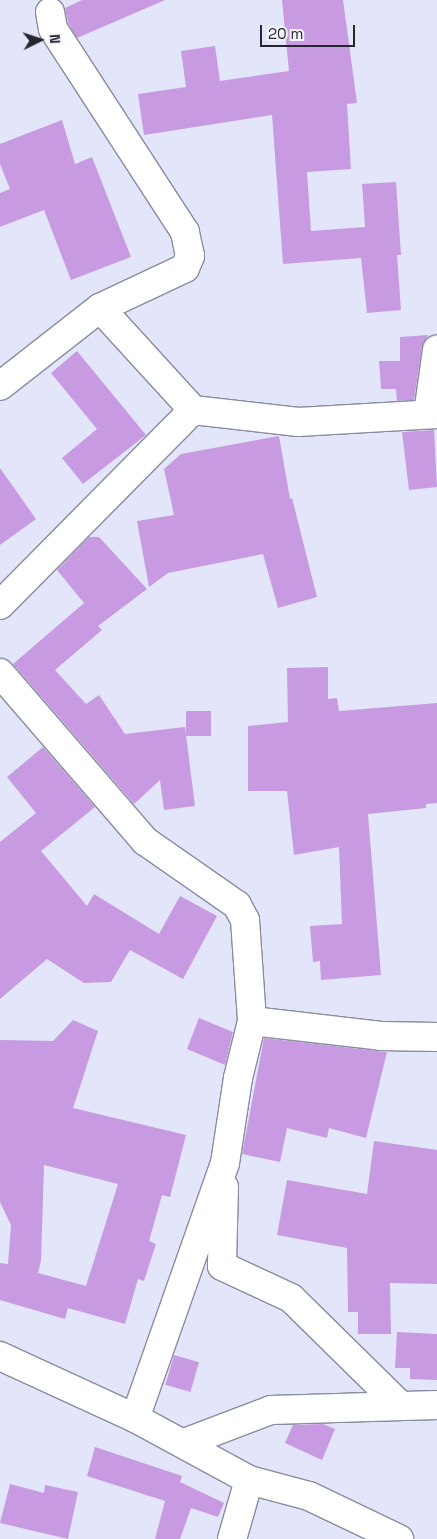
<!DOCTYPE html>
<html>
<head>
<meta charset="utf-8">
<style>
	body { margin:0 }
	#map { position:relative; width:437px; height:1539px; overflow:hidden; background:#e3e6fa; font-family:"Space Grotesk",sans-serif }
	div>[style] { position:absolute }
	.building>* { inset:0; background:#c79ae1; transform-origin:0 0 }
	.roads { filter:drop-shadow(1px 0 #898c9f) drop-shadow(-1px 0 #898c9f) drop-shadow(0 1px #898c9f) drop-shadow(0 -1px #898c9f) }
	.street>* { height:28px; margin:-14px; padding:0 14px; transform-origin:14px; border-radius:14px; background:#fff }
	span { translate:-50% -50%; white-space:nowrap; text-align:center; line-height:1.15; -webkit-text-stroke:4.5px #f3f4fc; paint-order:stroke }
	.north { position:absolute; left:15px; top:15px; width:50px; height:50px; -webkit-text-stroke:4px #f3f4fc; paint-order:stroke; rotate:86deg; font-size:14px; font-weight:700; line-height:20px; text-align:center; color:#26272e }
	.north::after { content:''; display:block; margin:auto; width:18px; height:22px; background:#26272e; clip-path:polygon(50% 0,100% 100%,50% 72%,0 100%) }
	.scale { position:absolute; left:260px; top:25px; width:95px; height:22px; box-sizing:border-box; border:2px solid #26272e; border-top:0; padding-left:6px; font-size:15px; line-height:18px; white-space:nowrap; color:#26272e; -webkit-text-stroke:4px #f3f4fc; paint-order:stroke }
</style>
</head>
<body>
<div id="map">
	<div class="building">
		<i style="clip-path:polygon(82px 0,165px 0,77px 38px,68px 23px,65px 8px)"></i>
		<i style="clip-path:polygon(282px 0,343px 0,357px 103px,347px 104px,351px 169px,307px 172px,311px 231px,365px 227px,362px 184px,396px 182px,401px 255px,397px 255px,401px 310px,367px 313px,361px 258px,283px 264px,272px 115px,144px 135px,138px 94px,186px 87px,181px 51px,215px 46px,220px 81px,289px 71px)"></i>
		<i style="clip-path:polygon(62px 120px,75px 164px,92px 157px,131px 257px,71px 280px,44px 210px,0 227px,0 193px,10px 189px,0 164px,0 144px)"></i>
		<i style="clip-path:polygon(428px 335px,422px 348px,414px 400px,397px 401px,396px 389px,381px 389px,379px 361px,400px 361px,400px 337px)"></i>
		<i style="clip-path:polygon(77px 351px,146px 435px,83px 484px,62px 458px,97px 429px,51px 373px)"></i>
		<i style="clip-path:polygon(434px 430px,437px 487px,409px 490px,402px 432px)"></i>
		<i style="clip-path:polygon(279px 436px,290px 499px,292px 498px,317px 597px,278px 608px,263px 554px,168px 573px,149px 587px,137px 521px,174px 515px,164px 469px,181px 454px)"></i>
		<i style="clip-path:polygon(0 468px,36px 519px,0 545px)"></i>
		<i style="clip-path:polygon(89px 537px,99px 537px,147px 589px,98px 626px,102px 630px,55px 670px,86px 704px,99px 695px,125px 734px,185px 727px,195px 806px,164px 810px,160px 780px,134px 804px,13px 664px,84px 603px,57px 570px)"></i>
		<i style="clip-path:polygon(328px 667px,328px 699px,337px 698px,339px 711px,437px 703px,437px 803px,426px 804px,426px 808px,368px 814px,381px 975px,321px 980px,320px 961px,313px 962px,310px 926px,342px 924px,339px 847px,294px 855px,287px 791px,248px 791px,248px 726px,288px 722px,287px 668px)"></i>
		<i style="left:186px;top:711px;width:25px;height:25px"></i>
		<i style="clip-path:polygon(43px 747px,95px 807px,41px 851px,87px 906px,94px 894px,159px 934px,180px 896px,217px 916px,183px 979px,130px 950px,111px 982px,84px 983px,47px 959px,0 999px,0 842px,36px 813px,7px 777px)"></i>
		<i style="clip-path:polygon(199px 1018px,233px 1032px,225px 1065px,187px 1049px)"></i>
		<i style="clip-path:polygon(evenodd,73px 1020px,98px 1031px,73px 1108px,186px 1135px,170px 1197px,162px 1195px,149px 1241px,156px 1244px,144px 1281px,138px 1279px,125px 1324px,68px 1308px,65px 1319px,0 1300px,0 1263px,8px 1264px,11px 1225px,0 1202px,0 1040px,53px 1041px,73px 1020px,44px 1165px,118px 1184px,86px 1286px,38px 1273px,41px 1261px,44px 1165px)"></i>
		<i style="clip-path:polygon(264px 1038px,387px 1052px,366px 1138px,329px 1128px,327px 1138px,287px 1128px,280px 1162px,242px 1154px)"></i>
		<i style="clip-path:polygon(374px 1141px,437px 1150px,437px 1284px,390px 1283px,391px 1334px,358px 1334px,358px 1312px,348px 1312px,347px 1248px,277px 1235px,287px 1180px,367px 1194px)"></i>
		<i style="clip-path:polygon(397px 1332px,437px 1334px,437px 1380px,410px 1379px,410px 1368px,395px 1368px)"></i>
		<i style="left:174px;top:1355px;width:26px;height:31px;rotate:16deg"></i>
		<i style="clip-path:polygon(323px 1424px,335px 1429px,322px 1460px,285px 1443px,293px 1425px)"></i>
		<i style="clip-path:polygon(95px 1447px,182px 1476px,180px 1482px,224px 1503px,218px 1517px,191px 1508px,180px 1539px,155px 1539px,165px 1501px,87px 1476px)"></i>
		<i style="clip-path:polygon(10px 1484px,44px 1493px,45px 1485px,78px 1492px,68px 1539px,0 1523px)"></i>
	</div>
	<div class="roads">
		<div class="street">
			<i style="left:100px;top:308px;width:138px;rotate:47.6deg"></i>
			<i style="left:0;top:386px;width:127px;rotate:-38deg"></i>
			<i style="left:100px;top:308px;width:94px;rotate:-25.2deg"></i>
			<i style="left:185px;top:268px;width:13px;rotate:-67deg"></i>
			<i style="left:190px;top:256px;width:25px;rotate:-102deg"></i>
			<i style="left:185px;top:232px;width:242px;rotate:-123deg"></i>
			<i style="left:53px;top:29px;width:17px;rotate:-100deg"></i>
			<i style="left:428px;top:414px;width:65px;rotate:-82deg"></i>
			<i style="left:0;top:605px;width:274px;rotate:-45.3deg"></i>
			<i style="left:193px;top:410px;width:106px;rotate:6.5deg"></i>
			<i style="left:298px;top:422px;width:139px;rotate:-3.3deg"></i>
			<i style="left:0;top:673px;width:222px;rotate:49.2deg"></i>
			<i style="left:145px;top:841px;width:112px;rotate:34.8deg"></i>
			<i style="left:237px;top:905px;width:17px;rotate:62deg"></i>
			<i style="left:245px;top:920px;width:101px;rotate:86deg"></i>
			<i style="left:252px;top:1021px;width:59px;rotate:103.8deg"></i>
			<i style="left:238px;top:1078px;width:86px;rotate:98.7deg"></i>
			<i style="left:225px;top:1163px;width:270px;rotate:109.4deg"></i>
			<i style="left:252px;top:1021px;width:130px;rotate:6.6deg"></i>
			<i style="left:381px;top:1036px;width:56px;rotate:1deg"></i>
			<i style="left:224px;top:1187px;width:79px;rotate:91.5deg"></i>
			<i style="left:222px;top:1266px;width:76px;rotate:24.9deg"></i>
			<i style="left:291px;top:1298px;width:154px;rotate:44.5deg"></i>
			<i style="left:0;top:1356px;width:149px;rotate:24.7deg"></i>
			<i style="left:135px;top:1418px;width:130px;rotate:28.5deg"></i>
			<i style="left:249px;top:1480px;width:62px;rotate:14.9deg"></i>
			<i style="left:309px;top:1496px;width:100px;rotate:25.5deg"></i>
			<i style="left:184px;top:1443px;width:93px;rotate:-20.8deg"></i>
			<i style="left:271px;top:1410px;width:166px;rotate:-1.7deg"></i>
			<i style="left:232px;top:1539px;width:61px;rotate:-73.9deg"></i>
		</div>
	</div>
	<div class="north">N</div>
	<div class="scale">20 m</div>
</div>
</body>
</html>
